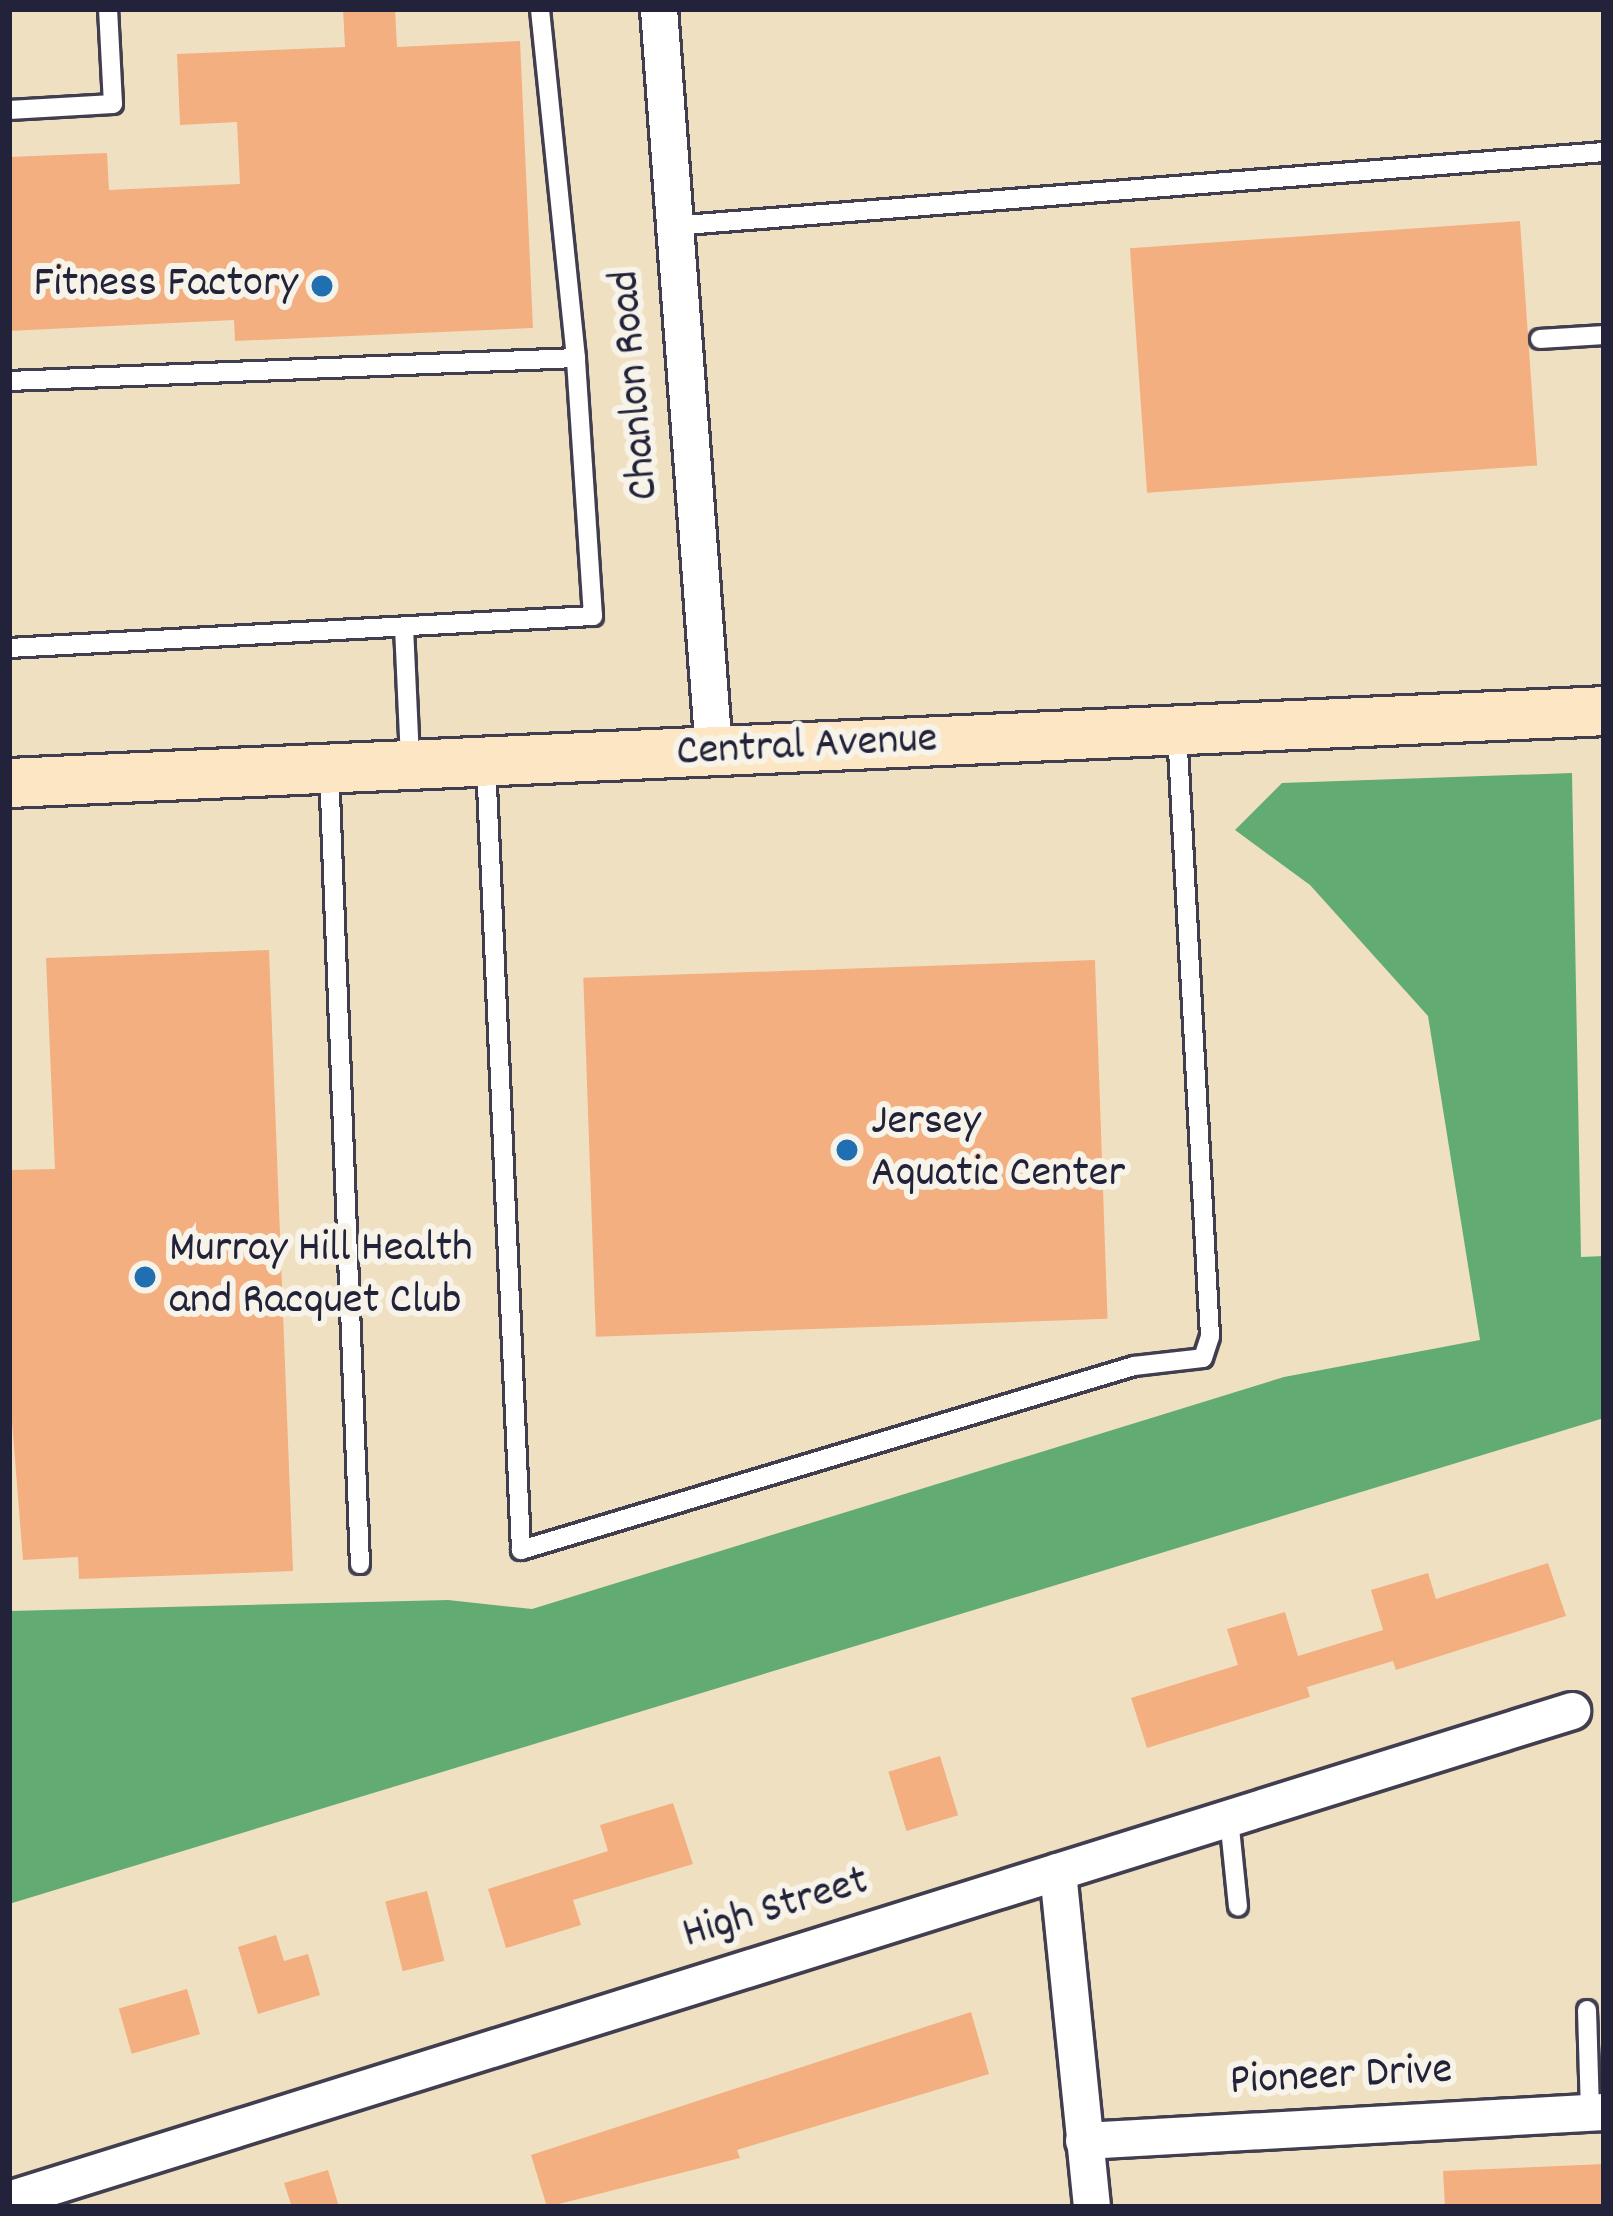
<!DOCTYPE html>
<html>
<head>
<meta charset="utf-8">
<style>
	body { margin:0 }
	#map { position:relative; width:1613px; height:2216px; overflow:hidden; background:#f0e0c2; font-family:Dekko,sans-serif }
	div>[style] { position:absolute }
	.forest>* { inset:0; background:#62ac74 }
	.building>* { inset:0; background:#f3af80; transform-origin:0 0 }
	.roads { filter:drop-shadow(3px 0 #413e4f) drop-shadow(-3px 0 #413e4f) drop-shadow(0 3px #413e4f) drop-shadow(0 -3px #413e4f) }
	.lane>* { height:18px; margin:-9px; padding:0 9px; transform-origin:9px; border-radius:9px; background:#fff }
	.street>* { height:36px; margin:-18px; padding:0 18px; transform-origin:18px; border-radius:18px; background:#fff }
	.secondary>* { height:48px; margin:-24px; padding:0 24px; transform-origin:24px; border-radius:24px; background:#fce6c4 }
	.dots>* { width:33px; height:33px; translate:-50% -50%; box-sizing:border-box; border:6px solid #f7f3e8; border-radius:50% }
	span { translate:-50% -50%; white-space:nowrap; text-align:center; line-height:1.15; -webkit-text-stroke:12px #f7f3e8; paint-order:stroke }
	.poi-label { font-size:45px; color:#22223b }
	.right { translate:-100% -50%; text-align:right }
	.left { translate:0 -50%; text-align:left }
	.street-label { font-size:45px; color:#22223b }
	.frame { position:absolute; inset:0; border:12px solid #22223b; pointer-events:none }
</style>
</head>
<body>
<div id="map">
	<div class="forest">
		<i style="clip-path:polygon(1572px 773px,1581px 1257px,1604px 1256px,1604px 1418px,9px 1904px,9px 1611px,448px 1600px,532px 1609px,1284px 1377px,1480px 1340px,1428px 1016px,1310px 885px,1235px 830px,1282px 783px)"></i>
	</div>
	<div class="building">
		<i style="clip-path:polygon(343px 9px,395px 9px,397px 47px,520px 41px,533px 328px,235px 341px,234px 320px,9px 331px,9px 157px,107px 153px,109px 190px,240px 184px,237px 122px,180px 125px,177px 54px,345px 47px)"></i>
		<i style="left:1520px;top:221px;width:245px;height:391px;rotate:86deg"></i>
		<i style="clip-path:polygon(269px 950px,293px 1571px,79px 1579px,78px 1557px,23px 1560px,9px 1384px,9px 1170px,55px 1169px,46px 958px)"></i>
		<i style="left:1095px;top:960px;width:359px;height:512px;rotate:88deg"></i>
		<i style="clip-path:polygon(1548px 1563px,1566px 1616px,1396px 1670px,1393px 1661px,1307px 1687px,1310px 1697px,1147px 1748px,1131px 1698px,1238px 1665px,1227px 1629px,1285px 1612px,1298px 1656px,1383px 1630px,1371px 1590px,1428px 1573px,1436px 1599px)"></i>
		<i style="left:940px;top:1756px;width:62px;height:54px;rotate:73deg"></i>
		<i style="clip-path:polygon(673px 1803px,693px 1864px,573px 1900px,581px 1925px,506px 1948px,488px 1889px,608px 1851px,600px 1825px)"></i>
		<i style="left:427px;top:1891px;width:72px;height:43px;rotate:76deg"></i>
		<i style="clip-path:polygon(276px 1935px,284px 1961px,308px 1954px,320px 1995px,258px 2014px,238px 1947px)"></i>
		<i style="left:187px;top:1989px;width:47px;height:71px;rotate:74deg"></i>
		<i style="clip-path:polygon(971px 2012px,989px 2074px,737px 2150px,740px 2158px,547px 2207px,531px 2155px)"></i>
		<i style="clip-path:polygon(1604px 2164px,1604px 2207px,1445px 2207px,1443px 2171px)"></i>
		<i style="clip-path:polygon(328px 2170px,339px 2207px,292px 2207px,284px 2183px)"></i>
	</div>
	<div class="roads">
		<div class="lane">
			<i style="left:9px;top:110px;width:104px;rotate:-3.3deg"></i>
			<i style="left:113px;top:104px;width:95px;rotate:-93deg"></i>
			<i style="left:672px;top:226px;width:935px;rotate:-4.54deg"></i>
			<i style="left:1540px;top:339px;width:64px;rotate:-3.6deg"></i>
			<i style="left:9px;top:381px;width:567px;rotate:-2.32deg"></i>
			<i style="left:404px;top:627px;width:134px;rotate:87.4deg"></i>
			<i style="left:9px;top:648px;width:585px;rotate:-3.14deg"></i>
			<i style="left:593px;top:616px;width:259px;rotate:-93.8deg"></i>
			<i style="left:576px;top:358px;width:351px;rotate:-95.9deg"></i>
			<i style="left:486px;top:763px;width:788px;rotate:87.45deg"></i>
			<i style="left:521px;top:1550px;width:640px;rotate:-16.71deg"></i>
			<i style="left:1134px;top:1366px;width:69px;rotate:-6.6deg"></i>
			<i style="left:1203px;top:1358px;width:23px;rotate:-72deg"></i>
			<i style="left:1210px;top:1336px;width:606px;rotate:-93.12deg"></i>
			<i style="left:329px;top:769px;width:796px;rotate:87.77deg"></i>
			<i style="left:1229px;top:1818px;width:89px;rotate:84.2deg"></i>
			<i style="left:1587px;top:2010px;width:102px;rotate:88.3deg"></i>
		</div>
		<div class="street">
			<i style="left:659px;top:9px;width:746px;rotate:85.77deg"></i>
			<i style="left:1058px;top:1872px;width:337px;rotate:84.2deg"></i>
			<i style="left:1084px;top:2141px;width:521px;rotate:-3.19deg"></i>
			<i style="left:9px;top:2200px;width:1638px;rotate:-17.37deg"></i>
		</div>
		<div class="secondary">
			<i style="left:9px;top:783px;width:1597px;rotate:-2.58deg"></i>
		</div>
	</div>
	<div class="dots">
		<i style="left:322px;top:286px;background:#1f6fb2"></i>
		<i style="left:847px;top:1150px;background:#1f6fb2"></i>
		<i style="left:145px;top:1277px;background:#1f6fb2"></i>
	</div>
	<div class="poi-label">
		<span class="right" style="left:298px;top:286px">Fitness Factory</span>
		<span class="left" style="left:871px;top:1150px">Jersey<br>Aquatic Center</span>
		<span class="left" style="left:169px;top:1277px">Murray Hill Health<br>and Racquet Club</span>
	</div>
	<div class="street-label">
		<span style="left:637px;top:385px;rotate:-95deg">Chanlon Road</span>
		<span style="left:807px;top:748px;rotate:-3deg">Central Avenue</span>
		<span style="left:776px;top:1910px;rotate:-17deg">High Street</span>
		<span style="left:1341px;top:2078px;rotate:-3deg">Pioneer Drive</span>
	</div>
	<div class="frame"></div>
</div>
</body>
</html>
